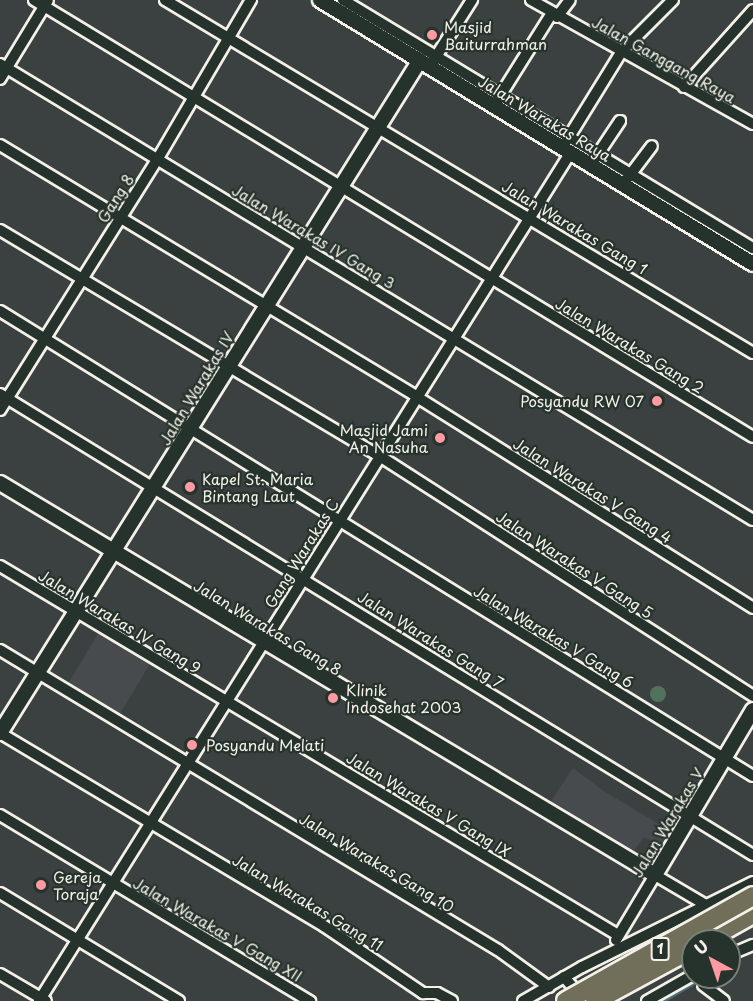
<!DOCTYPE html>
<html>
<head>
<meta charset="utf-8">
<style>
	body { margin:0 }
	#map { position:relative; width:753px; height:1001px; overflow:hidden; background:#3a4140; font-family:"Playpen Sans",sans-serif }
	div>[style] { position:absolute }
	.built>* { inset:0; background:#484b4d; transform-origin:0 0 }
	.green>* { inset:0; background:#52725b }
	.round { border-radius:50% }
	.stream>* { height:3px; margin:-1.5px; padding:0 1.5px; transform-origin:1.5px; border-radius:1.5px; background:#4c6b73 }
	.roads { filter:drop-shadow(2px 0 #f4f1e8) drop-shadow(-2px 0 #f4f1e8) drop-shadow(0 2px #f4f1e8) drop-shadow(0 -2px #f4f1e8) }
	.street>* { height:10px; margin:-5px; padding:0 5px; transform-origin:5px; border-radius:5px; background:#26332d }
	.secondary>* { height:14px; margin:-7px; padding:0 7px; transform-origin:7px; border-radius:7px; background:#26332d }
	.highway>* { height:18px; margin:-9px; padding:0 9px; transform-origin:9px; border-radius:9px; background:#716e59 }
	.bridges { filter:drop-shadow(2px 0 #f4f1e8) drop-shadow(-2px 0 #f4f1e8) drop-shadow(0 2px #f4f1e8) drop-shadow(0 -2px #f4f1e8) }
	.highway-bridge>* { height:18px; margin:-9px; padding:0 9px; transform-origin:9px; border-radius:9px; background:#716e59 }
	.dots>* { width:16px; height:16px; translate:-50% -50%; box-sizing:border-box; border:3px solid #26332d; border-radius:50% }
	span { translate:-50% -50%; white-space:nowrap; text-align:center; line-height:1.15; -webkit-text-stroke:4.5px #26332d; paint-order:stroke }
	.shield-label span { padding:2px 4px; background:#26332d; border:2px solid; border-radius:4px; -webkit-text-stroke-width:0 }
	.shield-label { font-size:14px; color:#f4f1e8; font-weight:700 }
	.poi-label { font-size:15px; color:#f4f1e8 }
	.left { translate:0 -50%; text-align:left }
	.right { translate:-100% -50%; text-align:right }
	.street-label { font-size:15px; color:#f4f1e8 }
	.north { position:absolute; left:681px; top:929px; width:60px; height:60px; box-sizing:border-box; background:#26332d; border:2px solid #787f78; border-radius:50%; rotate:320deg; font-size:16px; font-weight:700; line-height:24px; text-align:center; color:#f4f1e8 }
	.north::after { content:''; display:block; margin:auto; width:21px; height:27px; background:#ff9aa2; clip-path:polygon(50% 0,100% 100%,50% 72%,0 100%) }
</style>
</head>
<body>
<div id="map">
	<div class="built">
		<i style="left:99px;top:632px;width:60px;height:65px;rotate:31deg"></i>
		<i style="clip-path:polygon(573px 768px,605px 792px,669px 830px,660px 845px,644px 837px,631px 855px,549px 804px)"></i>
	</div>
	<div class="green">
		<i class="round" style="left:650px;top:686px;width:16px;height:16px"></i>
	</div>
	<div class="stream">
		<i style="left:522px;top:115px;width:32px;rotate:30deg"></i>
		<i style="left:599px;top:161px;width:30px;rotate:33deg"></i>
		<i style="left:630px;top:180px;width:27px;rotate:34deg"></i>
		<i style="left:729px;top:963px;width:17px;rotate:-31deg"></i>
		<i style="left:663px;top:1001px;width:48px;rotate:-30.3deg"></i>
	</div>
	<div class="roads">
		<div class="street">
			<i style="left:34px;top:0;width:841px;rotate:31.29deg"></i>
			<i style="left:165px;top:0;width:686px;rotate:30.98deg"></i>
			<i style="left:343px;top:0;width:479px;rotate:31.2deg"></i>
			<i style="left:531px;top:0;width:254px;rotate:29.2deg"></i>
			<i style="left:557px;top:17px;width:21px;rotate:-53deg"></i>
			<i style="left:432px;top:63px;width:75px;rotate:-57.6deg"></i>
			<i style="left:0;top:64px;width:880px;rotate:31.2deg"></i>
			<i style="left:0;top:79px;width:92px;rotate:-58.7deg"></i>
			<i style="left:684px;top:87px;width:103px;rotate:-48.1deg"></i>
			<i style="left:498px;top:99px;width:102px;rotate:-57.9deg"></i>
			<i style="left:567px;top:140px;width:105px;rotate:-58.3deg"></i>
			<i style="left:622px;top:51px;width:72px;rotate:-45deg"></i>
			<i style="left:0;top:145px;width:487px;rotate:31.1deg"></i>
			<i style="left:417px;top:397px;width:397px;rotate:32.1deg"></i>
			<i style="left:594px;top:160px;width:47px;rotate:-56.3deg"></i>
			<i style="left:627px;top:179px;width:41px;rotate:-52.9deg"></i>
			<i style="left:0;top:230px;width:440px;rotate:30.8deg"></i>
			<i style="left:378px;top:455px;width:446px;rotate:32.7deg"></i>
			<i style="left:0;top:311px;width:885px;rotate:31.7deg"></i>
			<i style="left:0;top:394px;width:883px;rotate:31.48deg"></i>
			<i style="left:0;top:410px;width:295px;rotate:-57.9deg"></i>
			<i style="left:157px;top:160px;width:186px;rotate:-59.6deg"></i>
			<i style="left:0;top:566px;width:720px;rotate:30.84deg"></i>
			<i style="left:0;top:650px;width:581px;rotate:31.07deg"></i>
			<i style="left:498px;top:950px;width:63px;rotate:36deg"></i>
			<i style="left:0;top:733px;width:377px;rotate:30.8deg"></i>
			<i style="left:324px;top:926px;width:120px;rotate:34.1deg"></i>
			<i style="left:423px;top:993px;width:14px"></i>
			<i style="left:437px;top:993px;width:17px;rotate:28deg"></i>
			<i style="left:0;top:815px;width:362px;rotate:31deg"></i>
			<i style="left:0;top:893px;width:209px;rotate:31.1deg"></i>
			<i style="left:616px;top:940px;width:76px;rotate:-59deg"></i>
			<i style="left:655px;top:875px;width:59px;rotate:30.5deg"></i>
			<i style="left:729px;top:955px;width:26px;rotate:-23deg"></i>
			<i style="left:0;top:974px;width:53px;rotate:30.4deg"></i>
			<i style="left:564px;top:977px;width:32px;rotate:49deg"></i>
			<i style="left:703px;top:985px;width:26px;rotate:37deg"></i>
			<i style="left:39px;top:1001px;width:1002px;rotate:-57.93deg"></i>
			<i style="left:523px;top:1001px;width:68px;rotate:-30deg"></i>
			<i style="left:582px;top:967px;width:191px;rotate:-26.4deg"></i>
			<i style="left:647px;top:1001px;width:53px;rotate:-29.5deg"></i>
		</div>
		<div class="secondary">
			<i style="left:320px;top:0;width:507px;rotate:31.37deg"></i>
			<i style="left:0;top:483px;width:763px;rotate:30.9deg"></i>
			<i style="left:655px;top:875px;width:192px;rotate:-59.3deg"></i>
			<i style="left:0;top:733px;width:793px;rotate:-58.03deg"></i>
		</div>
		<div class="highway">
			<i style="left:705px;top:941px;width:55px;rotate:-29.4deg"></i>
		</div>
	</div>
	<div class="bridges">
		<div class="highway-bridge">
			<i style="left:566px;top:1001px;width:214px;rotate:-29.3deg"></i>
			<i style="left:595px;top:1001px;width:111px;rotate:-28.4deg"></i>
		</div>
	</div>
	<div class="dots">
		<i style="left:432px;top:35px;background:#ff9aa2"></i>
		<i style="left:657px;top:401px;background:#ff9aa2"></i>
		<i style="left:440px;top:438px;background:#ff9aa2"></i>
		<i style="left:190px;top:487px;background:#ff9aa2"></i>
		<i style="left:333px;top:698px;background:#ff9aa2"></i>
		<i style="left:192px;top:745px;background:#ff9aa2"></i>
		<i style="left:41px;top:885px;background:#ff9aa2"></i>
	</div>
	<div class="shield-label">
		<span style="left:660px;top:949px">1</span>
	</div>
	<div class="poi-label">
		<span class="left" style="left:444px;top:35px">Masjid<br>Baiturrahman</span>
		<span class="right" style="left:644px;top:401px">Posyandu RW 07</span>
		<span class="right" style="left:428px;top:438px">Masjid Jami<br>An Nasuha</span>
		<span class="left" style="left:202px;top:487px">Kapel St. Maria<br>Bintang Laut</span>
		<span class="left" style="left:346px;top:698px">Klinik<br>Indosehat 2003</span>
		<span class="left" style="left:206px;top:745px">Posyandu Melati</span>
		<span class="left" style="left:53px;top:885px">Gereja<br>Toraja</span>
	</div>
	<div class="street-label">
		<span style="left:664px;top:59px;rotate:29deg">Jalan Ganggang Raya</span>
		<span style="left:545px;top:118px;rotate:31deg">Jalan Warakas Raya</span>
		<span style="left:115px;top:198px;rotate:-58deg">Gang 8</span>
		<span style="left:575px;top:227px;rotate:31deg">Jalan Warakas Gang 1</span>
		<span style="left:314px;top:236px;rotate:31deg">Jalan Warakas IV Gang 3</span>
		<span style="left:630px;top:345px;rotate:31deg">Jalan Warakas Gang 2</span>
		<span style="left:196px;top:388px;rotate:-59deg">Jalan Warakas IV</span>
		<span style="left:593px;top:490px;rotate:32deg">Jalan Warakas V Gang 4</span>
		<span style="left:301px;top:553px;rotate:-58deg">Gang Warakas C</span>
		<span style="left:575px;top:564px;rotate:33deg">Jalan Warakas V Gang 5</span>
		<span style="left:120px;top:621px;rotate:31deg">Jalan Warakas IV Gang 9</span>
		<span style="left:268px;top:627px;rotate:31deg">Jalan Warakas Gang 8</span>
		<span style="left:554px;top:636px;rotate:31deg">Jalan Warakas V Gang 6</span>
		<span style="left:431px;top:639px;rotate:32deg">Jalan Warakas Gang 7</span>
		<span style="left:429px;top:804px;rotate:31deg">Jalan Warakas V Gang IX</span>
		<span style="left:667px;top:822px;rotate:-59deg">Jalan Warakas V</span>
		<span style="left:377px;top:862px;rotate:31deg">Jalan Warakas Gang 10</span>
		<span style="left:308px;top:902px;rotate:31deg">Jalan Warakas Gang 11</span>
		<span style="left:218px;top:929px;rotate:30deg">Jalan Warakas V Gang XII</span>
	</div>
	<div class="north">U</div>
</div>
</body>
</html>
